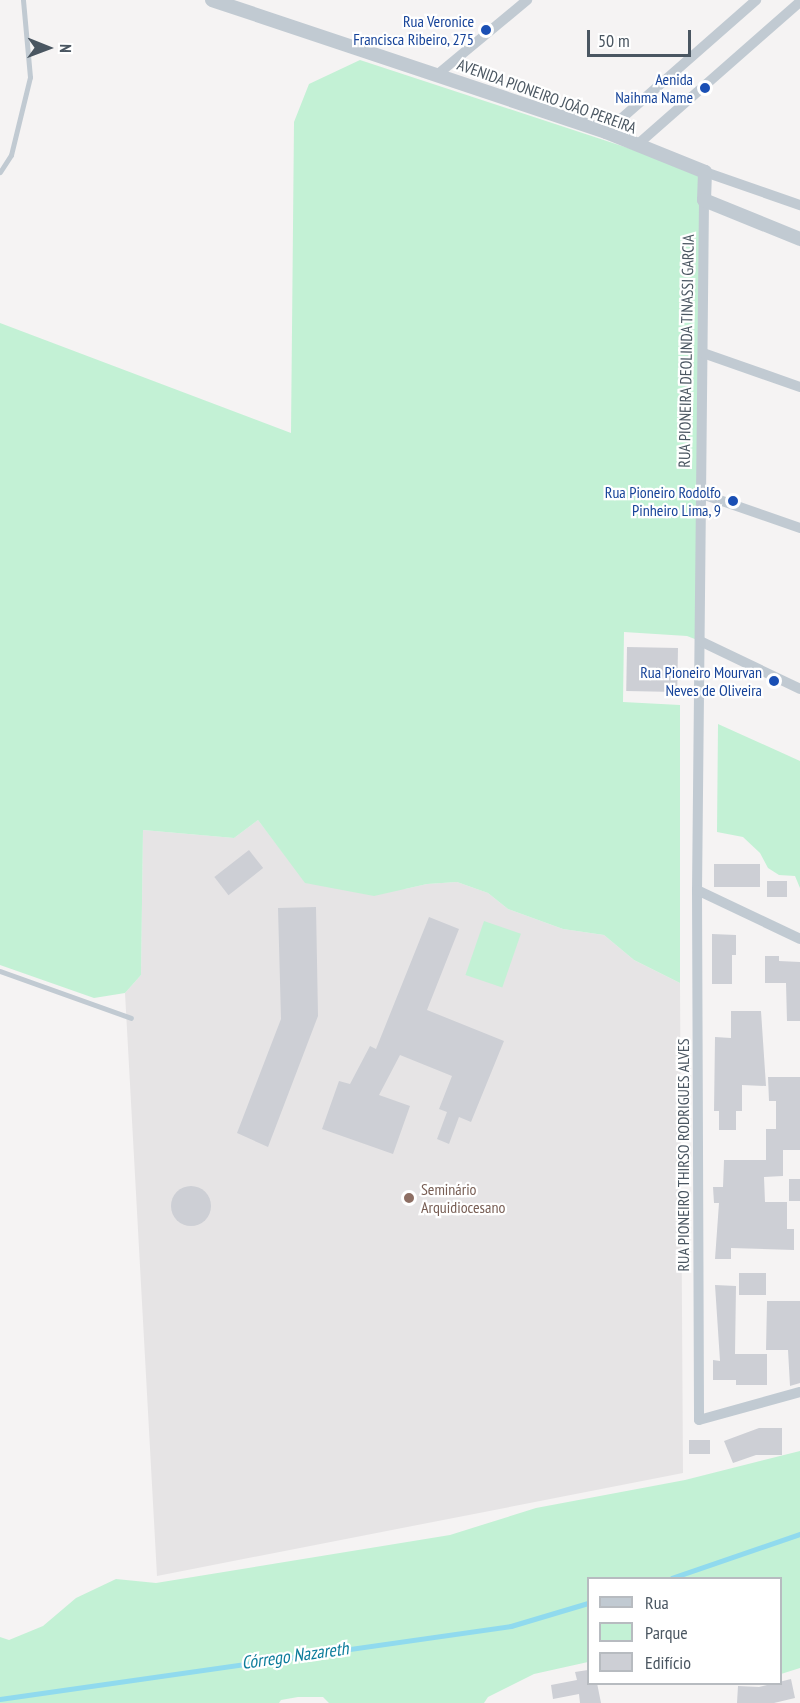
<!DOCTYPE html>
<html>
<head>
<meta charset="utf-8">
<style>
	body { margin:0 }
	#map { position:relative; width:800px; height:1703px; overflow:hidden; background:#f5f3f3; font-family:"PT Sans Narrow",sans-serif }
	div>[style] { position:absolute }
	.education>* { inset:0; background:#e6e4e5 }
	.green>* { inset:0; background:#c3f1d5; transform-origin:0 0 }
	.stream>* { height:4.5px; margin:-2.25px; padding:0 2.25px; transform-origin:2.25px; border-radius:2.25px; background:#90daee }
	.building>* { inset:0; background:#cdcfd5; transform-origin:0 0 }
	.round { border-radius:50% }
	.service>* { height:5px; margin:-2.5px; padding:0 2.5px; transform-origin:2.5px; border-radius:2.5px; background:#c1cad2 }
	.minor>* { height:10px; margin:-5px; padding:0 5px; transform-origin:5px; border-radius:5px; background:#c1cad2 }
	.tertiary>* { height:14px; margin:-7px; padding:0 7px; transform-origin:7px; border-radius:7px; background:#c1cad2 }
	.dots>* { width:16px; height:16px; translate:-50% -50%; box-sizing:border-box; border:3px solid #fff; border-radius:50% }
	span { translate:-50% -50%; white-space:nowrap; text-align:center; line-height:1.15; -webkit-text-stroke:4.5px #fff; paint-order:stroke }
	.transit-label { font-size:16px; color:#164399 }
	.right { translate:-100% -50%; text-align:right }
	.street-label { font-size:16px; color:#4a5661 }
	.education-label { font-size:16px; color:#785e54 }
	.left { translate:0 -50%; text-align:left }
	.water-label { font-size:18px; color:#0c7c9b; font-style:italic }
	.legend { position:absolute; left:587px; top:1577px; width:195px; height:108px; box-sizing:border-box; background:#fff; border:2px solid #b7bbc0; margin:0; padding:8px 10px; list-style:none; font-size:18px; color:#4a5661 }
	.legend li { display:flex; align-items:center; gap:12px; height:30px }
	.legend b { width:30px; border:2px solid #b7bbc0 }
	.north { position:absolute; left:18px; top:18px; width:60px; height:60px; -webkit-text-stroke:4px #fff; paint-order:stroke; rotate:91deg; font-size:16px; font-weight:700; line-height:24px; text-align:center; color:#4a5661 }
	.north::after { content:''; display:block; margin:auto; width:21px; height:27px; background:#4a5661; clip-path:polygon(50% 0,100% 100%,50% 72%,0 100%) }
	.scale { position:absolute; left:587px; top:30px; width:104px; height:27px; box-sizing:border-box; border:3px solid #4a5661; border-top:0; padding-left:8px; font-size:18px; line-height:21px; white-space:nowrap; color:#4a5661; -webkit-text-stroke:4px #fff; paint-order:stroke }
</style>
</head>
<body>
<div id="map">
	<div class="education">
		<i style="clip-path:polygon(258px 820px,306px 883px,405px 889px,427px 884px,457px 882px,488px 893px,508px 909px,563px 929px,604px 935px,634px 960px,680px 983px,683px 1473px,157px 1576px,125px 993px,141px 975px,143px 830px,234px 838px)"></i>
	</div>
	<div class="green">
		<i style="clip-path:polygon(360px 60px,707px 174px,700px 641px,687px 636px,624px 632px,623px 702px,680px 705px,680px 983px,634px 960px,604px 935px,563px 929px,508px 909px,488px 893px,457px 882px,427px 884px,374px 896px,305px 883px,258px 820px,234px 838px,143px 830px,141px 975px,125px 993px,94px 998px,0 965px,0 323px,291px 433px,294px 122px,309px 84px)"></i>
		<i style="clip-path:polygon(718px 724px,800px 761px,800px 888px,795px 876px,779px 875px,768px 868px,760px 853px,743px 837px,717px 832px)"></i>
		<i style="left:484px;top:921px;width:39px;height:57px;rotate:19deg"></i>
		<i style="clip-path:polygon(800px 1451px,800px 1668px,781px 1674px,780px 1578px,588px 1578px,588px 1662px,534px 1674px,488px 1697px,484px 1703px,329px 1703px,323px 1697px,298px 1697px,281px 1700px,279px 1703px,0 1703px,0 1637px,9px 1640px,43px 1626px,76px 1598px,116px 1579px,156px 1583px,450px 1535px,536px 1508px,685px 1480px)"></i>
	</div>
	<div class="stream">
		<i style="left:672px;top:1578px;width:135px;rotate:-19deg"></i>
		<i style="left:0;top:1699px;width:516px;rotate:-8.13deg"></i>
		<i style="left:511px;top:1626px;width:80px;rotate:-16.6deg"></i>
	</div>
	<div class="building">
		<i style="left:627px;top:647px;width:51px;height:44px;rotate:1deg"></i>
		<i style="left:249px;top:850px;width:23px;height:44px;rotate:52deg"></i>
		<i style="left:714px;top:864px;width:46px;height:23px"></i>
		<i style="left:767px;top:881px;width:20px;height:16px"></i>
		<i style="clip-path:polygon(316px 907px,318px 1016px,268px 1147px,237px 1133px,281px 1019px,278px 908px)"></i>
		<i style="clip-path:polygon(429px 917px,459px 929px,427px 1010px,504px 1041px,471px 1122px,459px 1117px,449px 1144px,437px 1139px,447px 1112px,439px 1109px,452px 1076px,400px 1055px,379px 1095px,410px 1106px,393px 1154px,322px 1129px,339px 1081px,350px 1084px,370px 1046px,376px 1049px)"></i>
		<i style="clip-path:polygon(712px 934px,736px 935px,736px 955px,732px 955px,732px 984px,712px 984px)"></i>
		<i style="clip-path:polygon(765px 956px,779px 956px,779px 961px,800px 962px,800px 1021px,787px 1021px,786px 983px,765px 983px)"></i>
		<i style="clip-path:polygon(731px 1011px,761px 1011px,766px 1086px,742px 1085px,742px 1111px,736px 1111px,736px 1130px,719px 1130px,719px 1111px,714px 1111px,715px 1037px,731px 1038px)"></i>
		<i style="clip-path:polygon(768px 1077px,800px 1077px,800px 1150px,783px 1150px,783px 1176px,764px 1177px,765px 1202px,787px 1202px,787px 1229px,794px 1229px,794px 1250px,731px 1248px,731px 1259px,715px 1259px,719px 1203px,714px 1203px,713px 1187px,723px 1187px,724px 1160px,766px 1160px,766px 1129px,776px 1129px,776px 1101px,769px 1101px)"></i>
		<i style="left:789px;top:1179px;width:11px;height:22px"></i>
		<i class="round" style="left:171px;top:1186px;width:40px;height:40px"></i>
		<i style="left:739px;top:1273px;width:27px;height:22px"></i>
		<i style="clip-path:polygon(715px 1285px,736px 1286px,735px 1354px,767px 1354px,767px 1385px,736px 1385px,736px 1380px,713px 1380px,713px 1360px,720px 1361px)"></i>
		<i style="clip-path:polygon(767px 1301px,800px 1301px,800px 1383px,790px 1386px,788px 1350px,766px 1350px)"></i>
		<i style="clip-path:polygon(759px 1428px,782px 1428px,782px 1455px,756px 1455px,733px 1463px,724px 1441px)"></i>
		<i style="left:689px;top:1440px;width:21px;height:14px"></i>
		<i style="clip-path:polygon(588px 1670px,588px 1683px,597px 1683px,601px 1703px,580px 1703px,579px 1694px,553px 1699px,551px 1685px,577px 1680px,575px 1672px)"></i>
		<i style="clip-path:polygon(791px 1679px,795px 1698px,774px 1703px,737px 1703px,738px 1686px,759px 1687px)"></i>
	</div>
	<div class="service">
		<i style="left:0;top:172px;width:20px;rotate:-57deg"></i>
		<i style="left:11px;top:155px;width:80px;rotate:-76.3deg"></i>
		<i style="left:30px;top:77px;width:77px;rotate:-95.2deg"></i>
		<i style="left:0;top:971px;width:139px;rotate:19.7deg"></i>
	</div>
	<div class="minor">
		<i style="left:438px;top:74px;width:116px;rotate:-39.7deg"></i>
		<i style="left:606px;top:132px;width:200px;rotate:-41.3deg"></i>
		<i style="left:637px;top:145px;width:217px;rotate:-41.3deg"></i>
		<i style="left:705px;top:172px;width:101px;rotate:19.2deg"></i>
		<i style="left:704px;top:200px;width:690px;rotate:90.58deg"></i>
		<i style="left:697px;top:890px;width:530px;rotate:89.78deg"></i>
		<i style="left:699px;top:1420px;width:105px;rotate:-15.5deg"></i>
		<i style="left:703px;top:353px;width:103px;rotate:19.3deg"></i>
		<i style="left:702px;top:494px;width:104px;rotate:19.1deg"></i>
		<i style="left:700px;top:641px;width:111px;rotate:25.6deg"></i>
		<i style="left:697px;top:890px;width:114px;rotate:25.4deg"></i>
	</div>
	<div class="tertiary">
		<i style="left:212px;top:0;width:416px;rotate:18.5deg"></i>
		<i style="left:606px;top:132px;width:107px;rotate:22deg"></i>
		<i style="left:705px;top:172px;width:28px;rotate:92deg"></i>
		<i style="left:704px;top:200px;width:104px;rotate:22.1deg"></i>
	</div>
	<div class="dots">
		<i style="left:486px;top:30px;background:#1a4fb4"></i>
		<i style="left:705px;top:88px;background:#1a4fb4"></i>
		<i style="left:733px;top:501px;background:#1a4fb4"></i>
		<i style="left:774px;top:681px;background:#1a4fb4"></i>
		<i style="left:409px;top:1198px;background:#8d6e63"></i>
	</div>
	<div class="transit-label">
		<span class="right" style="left:474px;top:30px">Rua Veronice<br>Francisca Ribeiro, 275</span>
		<span class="right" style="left:693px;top:88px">Aenida<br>Naihma Name</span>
		<span class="right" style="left:721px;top:501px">Rua Pioneiro Rodolfo<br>Pinheiro Lima, 9</span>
		<span class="right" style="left:762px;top:681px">Rua Pioneiro Mourvan<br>Neves de Oliveira</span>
	</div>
	<div class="street-label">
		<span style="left:547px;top:96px;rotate:20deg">AVENIDA PIONEIRO JOÃO PEREIRA</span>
		<span style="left:686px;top:351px;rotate:-89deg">RUA PIONEIRA DEOLINDA TINASSI GARCIA</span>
		<span style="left:683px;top:1155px;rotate:-90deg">RUA PIONEIRO THIRSO RODRIGUES ALVES</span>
	</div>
	<div class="education-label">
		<span class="left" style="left:421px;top:1198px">Seminário<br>Arquidiocesano</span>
	</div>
	<div class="water-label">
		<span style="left:295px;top:1656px;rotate:-8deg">Córrego Nazareth</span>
	</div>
	<ul class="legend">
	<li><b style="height:8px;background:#c1cad2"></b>Rua</li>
	<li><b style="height:16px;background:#c3f1d5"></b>Parque</li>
	<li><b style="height:16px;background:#cdcfd5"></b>Edifício</li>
	</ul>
	<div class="north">N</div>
	<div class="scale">50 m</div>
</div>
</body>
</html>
